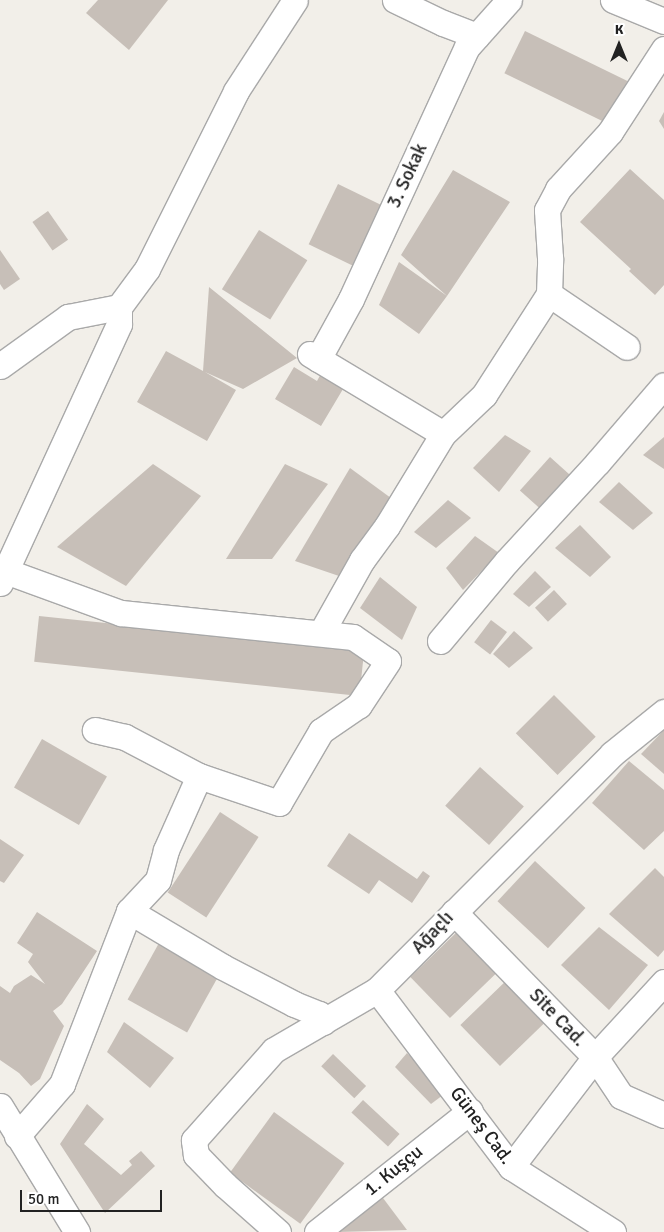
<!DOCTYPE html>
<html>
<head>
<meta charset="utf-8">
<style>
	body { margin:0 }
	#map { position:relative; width:664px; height:1232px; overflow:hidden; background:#f2efe9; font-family:Signika,sans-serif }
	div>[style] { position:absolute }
	.building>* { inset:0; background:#c7bfb8; transform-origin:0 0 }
	.roads { filter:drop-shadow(1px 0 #a9a9a9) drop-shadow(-1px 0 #a9a9a9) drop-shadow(0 1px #a9a9a9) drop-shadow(0 -1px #a9a9a9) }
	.minor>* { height:25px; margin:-12.5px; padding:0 12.5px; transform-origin:12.5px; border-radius:12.5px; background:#fff }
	span { translate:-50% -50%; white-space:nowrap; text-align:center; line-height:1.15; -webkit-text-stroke:5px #fff; paint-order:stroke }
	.street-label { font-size:19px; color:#222 }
	.north { position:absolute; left:594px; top:20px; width:50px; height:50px; -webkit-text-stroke:4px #fff; paint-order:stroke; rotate:0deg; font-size:14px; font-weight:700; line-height:20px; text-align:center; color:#222 }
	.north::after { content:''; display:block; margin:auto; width:18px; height:22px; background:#222; clip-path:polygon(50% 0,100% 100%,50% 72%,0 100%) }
	.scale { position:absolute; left:20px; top:1190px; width:142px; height:22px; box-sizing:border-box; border:2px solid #222; border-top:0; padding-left:6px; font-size:15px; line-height:18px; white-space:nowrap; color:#222; -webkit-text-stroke:4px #fff; paint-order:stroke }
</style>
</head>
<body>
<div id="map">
	<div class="building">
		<i style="clip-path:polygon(98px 0,168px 0,129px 50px,86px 13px)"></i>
		<i style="left:525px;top:31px;width:114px;height:47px;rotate:26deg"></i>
		<i style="clip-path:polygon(664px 112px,664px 129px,659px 121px)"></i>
		<i style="clip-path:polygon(630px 169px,664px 200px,664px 285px,655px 295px,629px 271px,631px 269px,580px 222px)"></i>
		<i style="clip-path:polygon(453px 170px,510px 202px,447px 296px,419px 334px,379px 305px,399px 262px,447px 296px,401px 255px)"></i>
		<i style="left:338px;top:184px;width:59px;height:67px;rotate:26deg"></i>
		<i style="left:48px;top:211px;width:35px;height:19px;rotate:55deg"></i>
		<i style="left:259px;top:230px;width:57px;height:70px;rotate:32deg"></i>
		<i style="clip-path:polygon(0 250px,20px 279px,4px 290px,0 284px)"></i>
		<i style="clip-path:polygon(209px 287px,297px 358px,243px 389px,205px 372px,236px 390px,207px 441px,137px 402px,166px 351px,203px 371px)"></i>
		<i style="clip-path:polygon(294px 367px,317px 381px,323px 370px,346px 384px,321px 426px,275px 399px)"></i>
		<i style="clip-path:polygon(505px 435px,531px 451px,499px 492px,473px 468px)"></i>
		<i style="clip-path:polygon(664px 437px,664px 469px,643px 455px)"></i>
		<i style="left:550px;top:457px;width:30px;height:45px;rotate:42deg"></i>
		<i style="clip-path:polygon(153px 464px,201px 496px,126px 586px,57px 547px)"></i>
		<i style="clip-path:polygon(285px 464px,328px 484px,272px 559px,226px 559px)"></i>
		<i style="clip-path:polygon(350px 468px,395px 501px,339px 576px,295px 561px)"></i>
		<i style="clip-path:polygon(619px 482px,653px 513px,633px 530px,599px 502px)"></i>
		<i style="clip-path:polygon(448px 500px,471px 518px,436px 548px,414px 532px)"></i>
		<i style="clip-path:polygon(580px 525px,611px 557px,590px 577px,555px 548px)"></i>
		<i style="clip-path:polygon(475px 536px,499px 553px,463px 590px,446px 568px)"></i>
		<i style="clip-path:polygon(535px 571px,551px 587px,529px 607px,513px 594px)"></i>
		<i style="clip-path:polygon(380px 577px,417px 607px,402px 640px,360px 608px)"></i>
		<i style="left:554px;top:590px;width:19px;height:26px;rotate:47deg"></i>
		<i style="left:39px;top:616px;width:327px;height:46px;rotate:6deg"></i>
		<i style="left:491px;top:620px;width:20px;height:28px;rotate:37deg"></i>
		<i style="clip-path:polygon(514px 631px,533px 648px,509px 668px,493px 654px)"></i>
		<i style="left:554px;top:695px;width:59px;height:54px;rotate:45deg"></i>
		<i style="clip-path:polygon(664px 730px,664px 774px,641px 754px)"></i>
		<i style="left:42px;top:739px;width:75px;height:56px;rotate:30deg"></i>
		<i style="clip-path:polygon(629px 761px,664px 790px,664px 831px,644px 850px,592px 803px)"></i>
		<i style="left:480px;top:767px;width:59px;height:52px;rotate:42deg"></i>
		<i style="left:220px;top:812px;width:46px;height:96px;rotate:33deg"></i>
		<i style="clip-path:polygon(349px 833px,417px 879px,423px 871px,430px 876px,412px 903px,379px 880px,369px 894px,327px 866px)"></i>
		<i style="clip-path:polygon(0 839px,24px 855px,4px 883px,0 881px)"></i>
		<i style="left:535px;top:861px;width:69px;height:55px;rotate:43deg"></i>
		<i style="clip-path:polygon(655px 868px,664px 877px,664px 950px,658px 957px,609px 914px)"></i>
		<i style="clip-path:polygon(37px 912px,97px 951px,62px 1004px,53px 1011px,64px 1026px,40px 1079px,31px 1086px,19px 1073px,0 1060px,0 986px,10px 993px,14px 986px,31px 975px,45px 984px,28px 962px,33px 954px,17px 943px)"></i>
		<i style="clip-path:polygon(599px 927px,648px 965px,609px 1010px,561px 965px)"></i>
		<i style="left:460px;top:929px;width:57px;height:69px;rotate:46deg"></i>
		<i style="left:164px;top:934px;width:68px;height:75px;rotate:29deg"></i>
		<i style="left:510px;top:977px;width:57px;height:69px;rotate:46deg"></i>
		<i style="clip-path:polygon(124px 1022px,174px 1058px,150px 1088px,107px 1052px)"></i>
		<i style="clip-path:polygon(407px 1053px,447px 1092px,431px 1104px,395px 1067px)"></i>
		<i style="left:333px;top:1054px;width:46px;height:17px;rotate:44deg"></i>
		<i style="left:363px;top:1100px;width:50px;height:17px;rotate:43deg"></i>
		<i style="clip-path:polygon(87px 1104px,104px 1119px,84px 1144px,121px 1175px,132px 1165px,129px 1161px,141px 1151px,155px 1166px,105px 1213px,60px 1144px)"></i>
		<i style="left:274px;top:1112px;width:87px;height:75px;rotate:36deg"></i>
		<i style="clip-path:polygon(383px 1198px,407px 1230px,338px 1232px)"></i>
	</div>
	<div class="roads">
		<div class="minor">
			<i style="left:395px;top:0;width:53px;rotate:25.6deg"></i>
			<i style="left:443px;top:23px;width:36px;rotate:21deg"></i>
			<i style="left:613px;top:0;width:55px;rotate:22.4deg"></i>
			<i style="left:549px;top:294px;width:94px;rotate:34.2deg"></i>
			<i style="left:310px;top:354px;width:155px;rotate:31deg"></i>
			<i style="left:318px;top:359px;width:68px;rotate:-61.2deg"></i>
			<i style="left:351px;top:299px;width:277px;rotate:-65.3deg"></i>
			<i style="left:467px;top:47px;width:63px;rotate:-48.2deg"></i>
			<i style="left:0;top:366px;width:84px;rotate:-35.8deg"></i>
			<i style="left:68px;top:317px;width:52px;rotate:-11.1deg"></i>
			<i style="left:0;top:569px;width:129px;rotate:20deg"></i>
			<i style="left:121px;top:613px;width:233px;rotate:5.9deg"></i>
			<i style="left:353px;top:637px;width:42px;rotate:34.4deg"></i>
			<i style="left:388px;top:661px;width:53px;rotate:123.4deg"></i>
			<i style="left:359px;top:705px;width:46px;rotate:145.6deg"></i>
			<i style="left:321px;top:731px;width:83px;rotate:120.3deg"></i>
			<i style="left:279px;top:803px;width:84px;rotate:-161.4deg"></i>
			<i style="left:199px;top:776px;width:84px;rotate:-152.2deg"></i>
			<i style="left:125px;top:737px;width:31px;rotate:-167deg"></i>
			<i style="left:0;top:583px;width:285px;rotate:-65.3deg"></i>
			<i style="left:119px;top:324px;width:17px;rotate:-90deg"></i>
			<i style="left:119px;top:307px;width:47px;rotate:-53.6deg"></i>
			<i style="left:147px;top:269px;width:199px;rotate:-63.4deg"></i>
			<i style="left:236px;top:91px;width:108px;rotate:-57deg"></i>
			<i style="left:321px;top:633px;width:84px;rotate:-60.7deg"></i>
			<i style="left:362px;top:560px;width:42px;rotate:-53.7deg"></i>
			<i style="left:387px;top:526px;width:108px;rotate:-58.7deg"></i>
			<i style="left:443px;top:434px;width:57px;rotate:-43.6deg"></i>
			<i style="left:484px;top:395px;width:120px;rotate:-57.2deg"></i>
			<i style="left:549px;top:294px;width:36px;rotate:-88deg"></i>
			<i style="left:550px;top:258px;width:48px;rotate:-93.6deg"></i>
			<i style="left:547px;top:210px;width:24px;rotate:-62deg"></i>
			<i style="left:558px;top:189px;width:77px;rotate:-47.6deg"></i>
			<i style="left:610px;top:132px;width:99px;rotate:-57deg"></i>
			<i style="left:440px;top:641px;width:104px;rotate:-50.1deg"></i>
			<i style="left:507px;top:561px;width:134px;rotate:-47.4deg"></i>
			<i style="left:598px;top:462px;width:101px;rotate:-49.4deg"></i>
			<i style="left:129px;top:911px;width:109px;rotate:30.8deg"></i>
			<i style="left:223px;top:967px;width:80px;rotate:27.5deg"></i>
			<i style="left:294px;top:1004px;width:27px;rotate:22deg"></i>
			<i style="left:319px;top:1014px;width:9px;rotate:63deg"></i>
			<i style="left:454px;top:912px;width:202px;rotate:45.8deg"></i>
			<i style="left:595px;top:1057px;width:47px;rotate:56.3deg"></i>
			<i style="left:621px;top:1096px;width:47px;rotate:23.8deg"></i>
			<i style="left:377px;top:990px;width:222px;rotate:52.9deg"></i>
			<i style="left:511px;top:1167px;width:121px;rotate:32.5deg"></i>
			<i style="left:0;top:1106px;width:148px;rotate:58.6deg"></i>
			<i style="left:17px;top:1136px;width:69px;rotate:-49.1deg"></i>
			<i style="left:62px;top:1084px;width:186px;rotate:-68.8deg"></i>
			<i style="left:129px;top:911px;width:42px;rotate:-46.9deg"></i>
			<i style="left:158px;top:880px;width:31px;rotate:-75deg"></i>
			<i style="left:166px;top:850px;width:81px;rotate:-66deg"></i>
			<i style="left:511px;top:1167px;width:138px;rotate:-52.6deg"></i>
			<i style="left:595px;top:1057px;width:102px;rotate:-47.4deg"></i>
			<i style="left:278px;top:1232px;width:71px;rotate:-138.4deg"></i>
			<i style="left:225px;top:1185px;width:42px;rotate:-134deg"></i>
			<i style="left:196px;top:1155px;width:15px;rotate:-98deg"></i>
			<i style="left:194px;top:1140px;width:120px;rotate:-48.4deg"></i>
			<i style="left:274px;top:1050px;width:119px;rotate:-30.2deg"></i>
			<i style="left:377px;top:990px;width:333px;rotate:-45.1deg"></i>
			<i style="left:612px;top:754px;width:67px;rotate:-38.9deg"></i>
			<i style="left:317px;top:1232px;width:195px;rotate:-38.3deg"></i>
		</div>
	</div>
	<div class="street-label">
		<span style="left:408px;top:176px;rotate:-65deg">3. Sokak</span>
		<span style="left:433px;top:933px;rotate:-46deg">Ağaçlı</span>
		<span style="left:557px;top:1018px;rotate:46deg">Site Cad.</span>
		<span style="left:481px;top:1126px;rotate:53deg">Güneş Cad.</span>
		<span style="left:394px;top:1171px;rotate:-39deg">1. Kuşçu</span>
	</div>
	<div class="north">K</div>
	<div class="scale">50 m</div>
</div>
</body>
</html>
